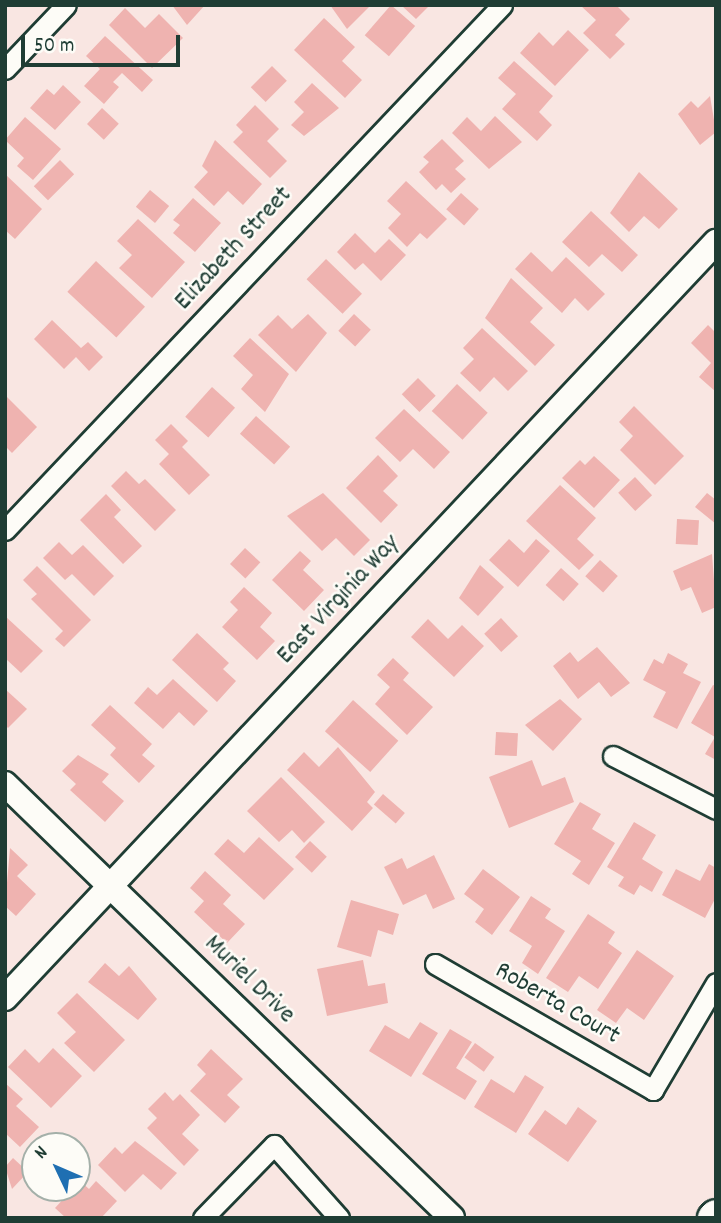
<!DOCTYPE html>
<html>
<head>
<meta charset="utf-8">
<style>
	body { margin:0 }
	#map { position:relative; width:721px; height:1223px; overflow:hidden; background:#f9e6e2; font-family:Dekko,sans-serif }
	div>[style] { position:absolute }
	.building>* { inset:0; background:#efb3b0; transform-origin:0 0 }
	.roads { filter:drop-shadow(2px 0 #1f3d34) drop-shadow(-2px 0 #1f3d34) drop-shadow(0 2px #1f3d34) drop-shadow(0 -2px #1f3d34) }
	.minor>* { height:19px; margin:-9.5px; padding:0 9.5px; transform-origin:9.5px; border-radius:9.5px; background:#fdfcf7 }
	.tertiary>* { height:24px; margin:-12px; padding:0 12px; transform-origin:12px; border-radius:12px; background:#fdfcf7 }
	.motorway>* { height:35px; margin:-17.5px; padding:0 17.5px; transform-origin:17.5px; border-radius:17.5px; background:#fdfcf7 }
	span { translate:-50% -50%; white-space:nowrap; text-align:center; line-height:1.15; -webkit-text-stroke:5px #fdfcf7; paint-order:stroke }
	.street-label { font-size:26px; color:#1f3d34 }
	.frame { position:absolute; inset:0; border:7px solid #1f3d34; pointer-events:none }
	.north { position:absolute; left:21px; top:1132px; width:70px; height:70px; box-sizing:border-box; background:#fdfcf7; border:2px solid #a4b0a9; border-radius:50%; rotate:314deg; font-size:19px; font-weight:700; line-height:28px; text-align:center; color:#1f3d34 }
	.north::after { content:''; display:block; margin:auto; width:24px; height:32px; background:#1f6fb2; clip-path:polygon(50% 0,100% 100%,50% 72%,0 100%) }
	.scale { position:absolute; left:21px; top:35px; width:159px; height:32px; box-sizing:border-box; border:4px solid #1f3d34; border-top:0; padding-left:9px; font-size:21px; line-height:24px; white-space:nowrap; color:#1f3d34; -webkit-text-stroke:5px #fdfcf7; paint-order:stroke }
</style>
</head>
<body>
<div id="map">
	<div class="building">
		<i style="clip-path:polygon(172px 5px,205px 5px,187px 25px)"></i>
		<i style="clip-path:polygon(330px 5px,371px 5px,347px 29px)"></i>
		<i style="left:391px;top:5px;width:32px;height:40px;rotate:41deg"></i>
		<i style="clip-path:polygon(401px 5px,430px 5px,416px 19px)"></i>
		<i style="clip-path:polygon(580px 5px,616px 5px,630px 19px,615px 35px,625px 44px,610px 59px,583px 33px,596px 20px)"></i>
		<i style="clip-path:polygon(125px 8px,145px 28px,159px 14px,183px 38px,152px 68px,109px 25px)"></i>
		<i style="clip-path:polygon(324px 18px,355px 47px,342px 61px,362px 80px,345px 98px,294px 50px)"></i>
		<i style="clip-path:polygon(568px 30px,589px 50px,555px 86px,520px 53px,539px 32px,553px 46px)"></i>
		<i style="clip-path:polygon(105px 36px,153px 80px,142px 92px,122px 73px,113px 82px,119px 87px,104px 104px,84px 86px,100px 69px,86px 56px)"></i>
		<i style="clip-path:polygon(514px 61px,553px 96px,539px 112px,552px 125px,537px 141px,502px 109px,516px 94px,498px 78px)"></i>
		<i style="left:272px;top:66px;width:21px;height:30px;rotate:45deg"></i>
		<i style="clip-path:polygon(312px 83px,339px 108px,304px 136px,291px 125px,304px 112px,294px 102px)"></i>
		<i style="clip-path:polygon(63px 85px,81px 102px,55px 130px,30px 108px,47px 89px,54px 95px)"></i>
		<i style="clip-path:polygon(710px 96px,716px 132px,700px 145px,678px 114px,691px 101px,698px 108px)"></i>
		<i style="clip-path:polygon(255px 105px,279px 129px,267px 141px,287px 161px,270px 178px,233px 142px,243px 132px,236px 125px)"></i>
		<i style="left:102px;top:108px;width:23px;height:22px;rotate:43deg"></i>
		<i style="clip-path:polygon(495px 116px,522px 142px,489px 169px,452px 133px,467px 117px,481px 131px)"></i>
		<i style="clip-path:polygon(25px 117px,61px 149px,33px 180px,17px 166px,24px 158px,5px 140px)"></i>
		<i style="clip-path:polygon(442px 139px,464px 161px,455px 169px,466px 179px,451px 193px,442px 184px,436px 190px,419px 172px,429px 162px,423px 157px)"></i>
		<i style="clip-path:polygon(215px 140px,262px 184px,243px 205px,228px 191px,214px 206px,194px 187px,208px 172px,202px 166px)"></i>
		<i style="left:60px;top:160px;width:20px;height:37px;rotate:45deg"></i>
		<i style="clip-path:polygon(639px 172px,678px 209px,659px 229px,644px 216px,629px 232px,610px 213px)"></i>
		<i style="clip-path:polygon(5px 174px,42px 209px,15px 239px,5px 230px)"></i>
		<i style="clip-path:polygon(406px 181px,447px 219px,427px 239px,420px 233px,407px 247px,388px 228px,401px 214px,387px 201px)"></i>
		<i style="left:150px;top:190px;width:25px;height:22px;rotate:40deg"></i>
		<i style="left:461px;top:193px;width:24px;height:22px;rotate:42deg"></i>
		<i style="clip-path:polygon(193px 198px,221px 223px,195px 252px,173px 233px,180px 225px,173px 220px)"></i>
		<i style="clip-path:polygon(591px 211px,638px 255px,622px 272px,602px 254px,589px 267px,562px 242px)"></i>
		<i style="clip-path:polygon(138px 219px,185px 262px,152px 298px,119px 268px,132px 255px,117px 241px)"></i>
		<i style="clip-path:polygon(355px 233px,375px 253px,389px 239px,406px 255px,381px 281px,363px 263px,355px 270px,337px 252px)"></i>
		<i style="clip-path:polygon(531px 252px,552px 272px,566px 257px,605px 294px,588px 311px,575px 298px,562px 313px,515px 269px)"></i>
		<i style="left:326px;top:259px;width:50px;height:28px;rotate:44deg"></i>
		<i style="left:96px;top:261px;width:67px;height:42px;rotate:43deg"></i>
		<i style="clip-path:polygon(511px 278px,543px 308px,530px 322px,555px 345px,535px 366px,485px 318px)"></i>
		<i style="clip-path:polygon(308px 314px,327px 333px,296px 372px,258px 335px,278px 315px,292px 329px)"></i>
		<i style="left:354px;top:314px;width:23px;height:23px;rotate:43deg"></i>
		<i style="clip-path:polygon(52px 320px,81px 348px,88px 342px,103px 357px,89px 371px,76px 357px,64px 369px,34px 339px)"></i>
		<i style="clip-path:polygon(708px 325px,716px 333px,716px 392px,699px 377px,711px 363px,691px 343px)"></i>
		<i style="clip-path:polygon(482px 328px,528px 371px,508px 391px,494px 377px,480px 392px,460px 373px,474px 359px,463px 348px)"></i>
		<i style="clip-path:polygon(250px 338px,289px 374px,265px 412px,241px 389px,253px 375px,233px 356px)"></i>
		<i style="left:418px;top:378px;width:25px;height:23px;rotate:45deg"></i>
		<i style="left:457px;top:384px;width:42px;height:37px;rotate:43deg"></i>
		<i style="left:212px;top:387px;width:31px;height:40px;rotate:42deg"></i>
		<i style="clip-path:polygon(5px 395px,37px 427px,12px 453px,5px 446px)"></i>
		<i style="clip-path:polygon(634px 406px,684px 456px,655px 485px,620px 450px,633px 436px,619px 422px)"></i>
		<i style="clip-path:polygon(404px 409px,450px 452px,434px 469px,413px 449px,400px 462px,375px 438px)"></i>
		<i style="left:256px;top:416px;width:46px;height:24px;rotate:42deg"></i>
		<i style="clip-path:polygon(171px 424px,188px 441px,182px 447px,210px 475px,189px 495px,159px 464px,169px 454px,155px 440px)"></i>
		<i style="clip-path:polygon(378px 455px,398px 476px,383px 491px,398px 505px,381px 523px,346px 488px)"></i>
		<i style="clip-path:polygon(594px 456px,620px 480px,594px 508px,562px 478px,580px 460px,585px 465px)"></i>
		<i style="clip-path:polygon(126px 471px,139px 484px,145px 479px,176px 510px,155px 531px,111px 486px)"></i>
		<i style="left:635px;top:477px;width:25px;height:23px;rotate:47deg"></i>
		<i style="clip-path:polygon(560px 485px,596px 518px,577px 539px,594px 555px,579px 570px,526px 521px)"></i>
		<i style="clip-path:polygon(323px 493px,370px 540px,354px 556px,336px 538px,322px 551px,287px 516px)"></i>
		<i style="clip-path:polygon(707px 493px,716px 500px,716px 524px,695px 507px)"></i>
		<i style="clip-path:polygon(106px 494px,121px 510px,114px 517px,142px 546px,123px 564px,80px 520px)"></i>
		<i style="left:677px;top:519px;width:22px;height:25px;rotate:3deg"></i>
		<i style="clip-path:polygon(509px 539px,524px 553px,536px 539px,550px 551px,518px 587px,489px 560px)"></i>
		<i style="clip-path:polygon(59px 542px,72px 555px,83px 545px,114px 576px,94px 596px,72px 574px,65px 580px,43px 558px)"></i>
		<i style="left:245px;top:548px;width:21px;height:22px;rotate:43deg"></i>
		<i style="clip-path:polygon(300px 551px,311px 561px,303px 570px,324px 590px,304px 611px,272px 580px)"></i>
		<i style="clip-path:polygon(712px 554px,716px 607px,702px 613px,691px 587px,681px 591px,673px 571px)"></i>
		<i style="left:600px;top:560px;width:24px;height:22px;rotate:42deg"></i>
		<i style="clip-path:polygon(480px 565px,504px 587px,478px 616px,459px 598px)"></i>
		<i style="clip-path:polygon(37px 566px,91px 620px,64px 647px,55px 639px,63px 631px,31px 599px,37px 594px,23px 580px)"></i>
		<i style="left:561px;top:568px;width:24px;height:23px;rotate:42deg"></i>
		<i style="clip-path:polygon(244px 587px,272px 613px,260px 627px,275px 641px,257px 660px,222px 627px,238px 610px,230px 602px)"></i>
		<i style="clip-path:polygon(5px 616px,43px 651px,21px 673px,5px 658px)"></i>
		<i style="left:501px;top:618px;width:25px;height:23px;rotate:47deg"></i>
		<i style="clip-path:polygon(428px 619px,448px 639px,462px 625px,484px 646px,454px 677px,411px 637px)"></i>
		<i style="clip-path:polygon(197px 633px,229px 663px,223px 669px,236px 681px,217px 702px,172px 660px)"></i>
		<i style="clip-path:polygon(597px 647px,630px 683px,611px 697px,599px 682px,578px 699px,553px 666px,570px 652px,578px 662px)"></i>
		<i style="clip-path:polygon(668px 653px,688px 664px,683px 673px,701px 682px,677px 729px,653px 717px,666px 692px,643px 680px,654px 659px,663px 664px)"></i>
		<i style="clip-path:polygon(393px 658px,409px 673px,403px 680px,433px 707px,407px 735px,375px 704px,390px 687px,377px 675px)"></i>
		<i style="clip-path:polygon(173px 679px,208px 711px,194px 726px,179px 712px,163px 729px,134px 703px,148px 687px,157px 695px)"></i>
		<i style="clip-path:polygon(713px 685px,716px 686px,716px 760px,705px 754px,715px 737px,691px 723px)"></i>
		<i style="clip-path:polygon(5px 689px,27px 709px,8px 728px,5px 725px)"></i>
		<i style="clip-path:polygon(560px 699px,582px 719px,553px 751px,525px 725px)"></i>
		<i style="left:353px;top:700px;width:61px;height:42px;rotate:42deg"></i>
		<i style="clip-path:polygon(110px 705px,152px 744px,142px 755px,155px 766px,139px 783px,110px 755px,116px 748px,91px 725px)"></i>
		<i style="left:496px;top:732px;width:22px;height:23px;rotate:3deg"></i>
		<i style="clip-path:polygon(338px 747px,375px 792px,367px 802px,373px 808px,352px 831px,287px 770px,304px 752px,319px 767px)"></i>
		<i style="clip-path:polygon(78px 755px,109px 774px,102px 782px,124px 801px,105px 822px,70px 790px,76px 784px,62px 771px)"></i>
		<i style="clip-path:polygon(532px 760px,542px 786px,565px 777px,574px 802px,509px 828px,489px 777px)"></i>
		<i style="clip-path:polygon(281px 777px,325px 822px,304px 843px,292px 830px,279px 842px,247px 811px)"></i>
		<i style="left:383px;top:794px;width:29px;height:14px;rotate:41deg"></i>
		<i style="clip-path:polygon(580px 802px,601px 814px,592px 829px,615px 843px,589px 885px,572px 874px,581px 861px,554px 844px)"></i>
		<i style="clip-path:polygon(634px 822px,656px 835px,642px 859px,663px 872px,652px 892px,640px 885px,634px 895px,618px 886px,624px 877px,607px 867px)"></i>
		<i style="clip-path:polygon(259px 837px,294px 869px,264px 900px,214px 854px,228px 839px,244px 853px)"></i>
		<i style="left:310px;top:841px;width:23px;height:22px;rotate:43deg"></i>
		<i style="clip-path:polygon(10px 848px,28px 865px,17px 876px,36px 894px,16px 916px,5px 906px)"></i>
		<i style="clip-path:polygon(434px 855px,455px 899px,433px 909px,426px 894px,403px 905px,384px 867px,402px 858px,407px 869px)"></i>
		<i style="clip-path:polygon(709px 864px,716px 868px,716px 897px,705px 918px,662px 895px,676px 869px,700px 881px)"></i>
		<i style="clip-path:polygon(483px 869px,520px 897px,492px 935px,475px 922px,484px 909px,464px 894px)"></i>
		<i style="clip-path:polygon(205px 871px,231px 895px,223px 904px,245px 924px,227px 943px,194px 912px,204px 901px,190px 888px)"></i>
		<i style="clip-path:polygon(531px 896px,551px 909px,545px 918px,565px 931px,538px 974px,522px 963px,532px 946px,509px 931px)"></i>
		<i style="clip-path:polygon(351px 900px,399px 914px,393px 935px,378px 930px,371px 957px,337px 947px)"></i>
		<i style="clip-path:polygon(588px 914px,615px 932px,608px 943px,622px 953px,598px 989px,579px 976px,568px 992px,546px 978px)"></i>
		<i style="clip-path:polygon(637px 950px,674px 976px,644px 1020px,627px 1008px,616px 1023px,597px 1010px)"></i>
		<i style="clip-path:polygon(363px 960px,368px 986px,385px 983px,388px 1003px,327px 1016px,317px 969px)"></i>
		<i style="clip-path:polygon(105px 963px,119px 976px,129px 966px,157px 999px,138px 1020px,88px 982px)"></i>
		<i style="clip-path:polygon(77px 993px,125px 1040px,94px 1072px,64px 1043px,76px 1032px,57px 1013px)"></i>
		<i style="clip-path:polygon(420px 1022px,438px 1033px,411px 1077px,369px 1051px,385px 1025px,409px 1039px)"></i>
		<i style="clip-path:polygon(450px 1029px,472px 1042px,456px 1068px,477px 1081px,465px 1100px,422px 1074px)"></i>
		<i style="left:475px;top:1043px;width:24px;height:18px;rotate:36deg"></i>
		<i style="clip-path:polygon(53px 1048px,82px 1076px,51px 1108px,8px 1067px,25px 1049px,39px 1063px)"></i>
		<i style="clip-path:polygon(211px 1049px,243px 1079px,227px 1095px,240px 1107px,225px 1123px,190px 1091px,206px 1074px,197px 1065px)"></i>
		<i style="clip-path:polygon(525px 1075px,544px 1087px,516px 1133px,474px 1107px,491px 1079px,514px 1093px)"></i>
		<i style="clip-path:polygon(5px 1083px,23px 1099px,16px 1106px,39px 1127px,20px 1147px,5px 1133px)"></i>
		<i style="clip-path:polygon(165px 1092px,173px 1101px,180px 1094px,200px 1115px,182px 1134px,199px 1150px,184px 1166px,147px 1128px,157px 1118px,148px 1109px)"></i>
		<i style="clip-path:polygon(578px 1107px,597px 1121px,568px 1162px,528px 1134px,545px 1110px,566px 1125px)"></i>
		<i style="clip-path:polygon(135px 1141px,177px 1173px,161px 1190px,143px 1174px,125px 1192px,98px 1165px,115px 1147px,122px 1154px)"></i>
		<i style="clip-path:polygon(13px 1158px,28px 1172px,12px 1189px,5px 1167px)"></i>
		<i style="clip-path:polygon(80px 1181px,89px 1189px,96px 1181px,117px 1201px,101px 1218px,66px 1218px,55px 1208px)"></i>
	</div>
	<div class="roads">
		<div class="minor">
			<i style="left:5px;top:69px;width:88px;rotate:-46.4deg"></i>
			<i style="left:5px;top:530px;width:723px;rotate:-46.57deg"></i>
			<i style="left:613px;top:756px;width:116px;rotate:27.2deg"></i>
			<i style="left:435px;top:964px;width:252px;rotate:30deg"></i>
			<i style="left:653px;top:1090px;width:124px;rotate:-59.5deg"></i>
			<i style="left:203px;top:1218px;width:102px;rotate:-45.8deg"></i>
			<i style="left:274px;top:1145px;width:98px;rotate:48.3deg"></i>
		</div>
		<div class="tertiary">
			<i style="left:5px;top:784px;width:623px;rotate:44.15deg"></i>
			<i style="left:5px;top:998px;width:1038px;rotate:-46.76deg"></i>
		</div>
		<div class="motorway">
			<i style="left:715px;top:1218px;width:1px;rotate:-45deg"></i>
		</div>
	</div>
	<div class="street-label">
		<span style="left:234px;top:249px;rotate:-47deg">Elizabeth Street</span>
		<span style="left:339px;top:600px;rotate:-47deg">East Virginia Way</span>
		<span style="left:249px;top:980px;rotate:44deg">Muriel Drive</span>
		<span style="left:557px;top:1004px;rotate:30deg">Roberta Court</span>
	</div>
	<div class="frame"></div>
	<div class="north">N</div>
	<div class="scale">50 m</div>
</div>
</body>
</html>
